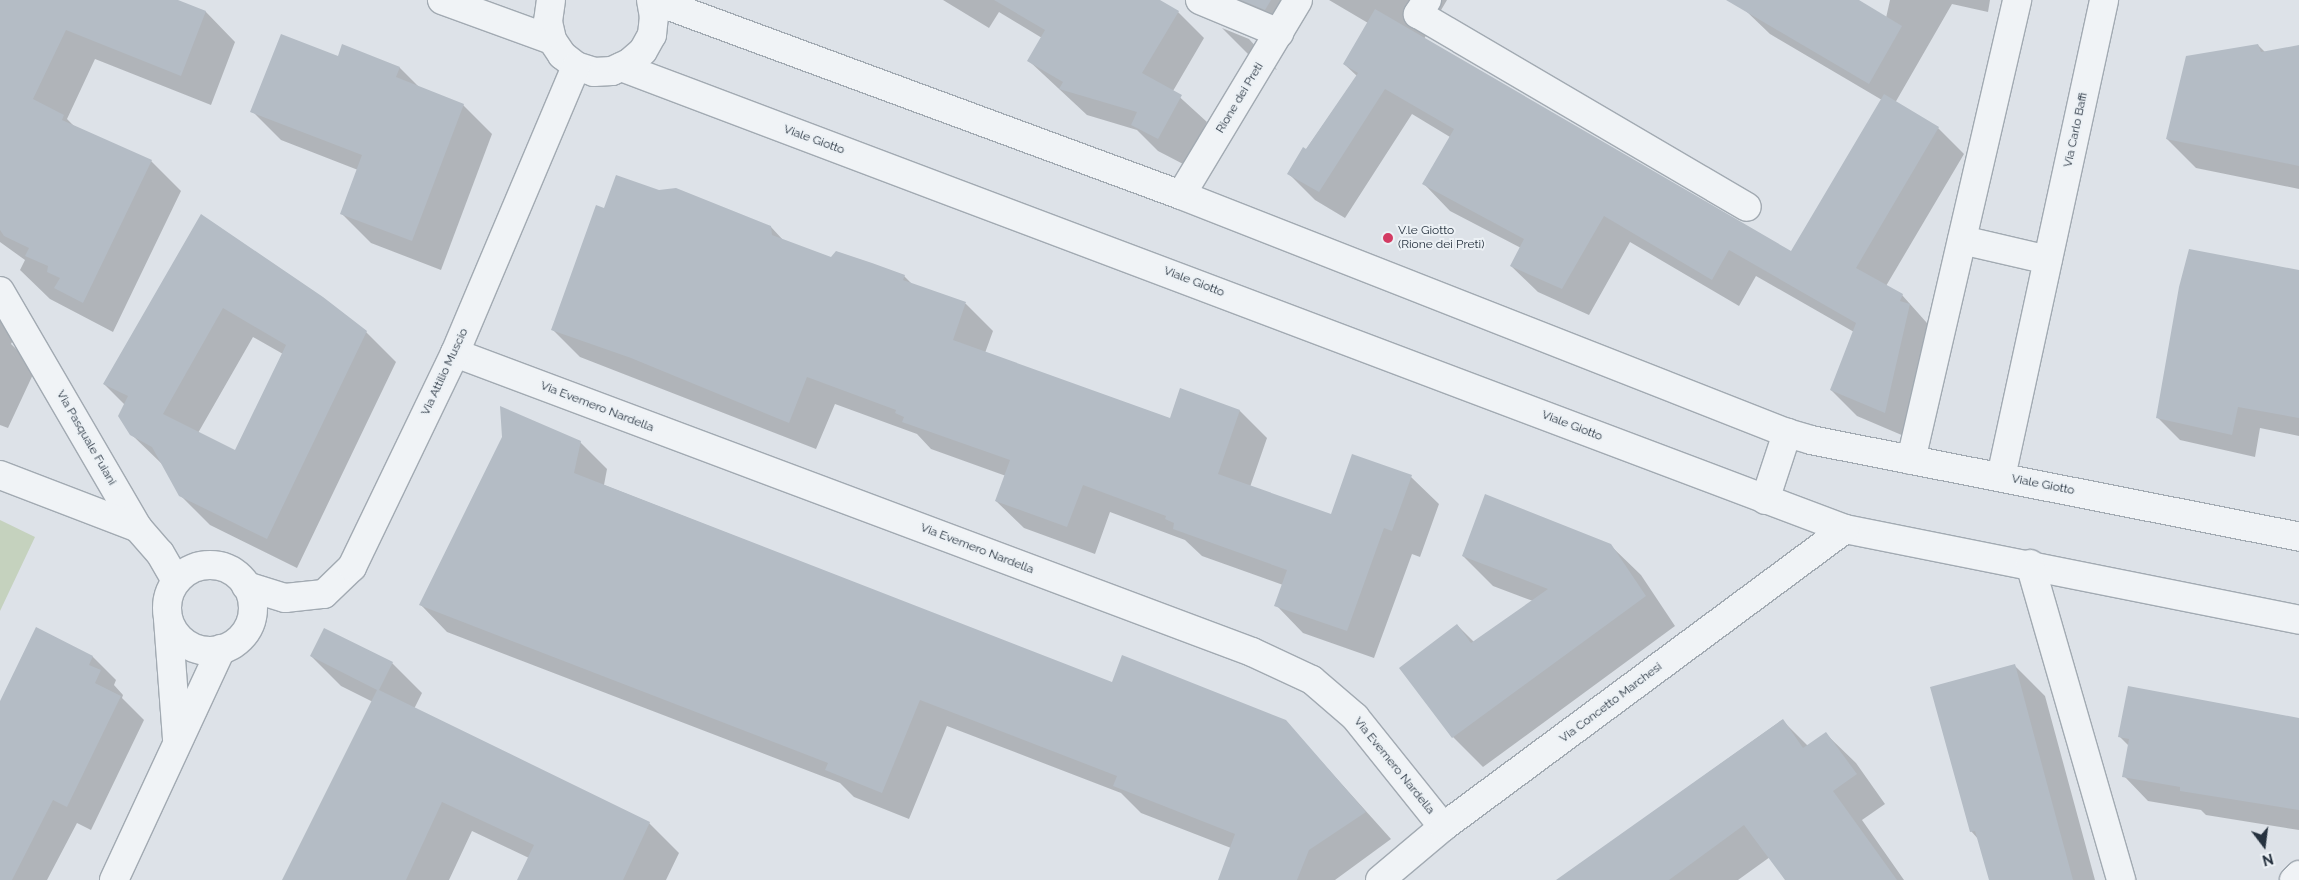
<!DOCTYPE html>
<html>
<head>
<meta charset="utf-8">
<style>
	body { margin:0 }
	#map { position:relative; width:2299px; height:880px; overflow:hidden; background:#dde2e8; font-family:Raleway,sans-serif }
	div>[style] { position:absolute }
	.green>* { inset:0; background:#c5d2be }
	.shadow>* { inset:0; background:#0003 }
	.building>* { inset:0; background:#b4bcc5 }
	.roads { filter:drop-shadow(1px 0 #a2aab2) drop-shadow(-1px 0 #a2aab2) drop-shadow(0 1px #a2aab2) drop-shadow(0 -1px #a2aab2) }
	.street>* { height:28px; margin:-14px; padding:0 14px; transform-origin:14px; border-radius:14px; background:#f0f3f6 }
	.street>.ring { margin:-14px; padding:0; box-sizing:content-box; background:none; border:28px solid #f0f3f6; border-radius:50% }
	.dots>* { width:14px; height:14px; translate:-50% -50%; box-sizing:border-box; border:2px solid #ecf1f5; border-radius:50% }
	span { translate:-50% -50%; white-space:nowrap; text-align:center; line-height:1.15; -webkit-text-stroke:4px #ecf1f5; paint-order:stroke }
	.street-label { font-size:12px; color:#26323f }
	.poi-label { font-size:12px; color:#26323f }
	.left { translate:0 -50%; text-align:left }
	.north { position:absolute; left:2239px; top:820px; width:50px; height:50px; -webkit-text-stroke:4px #ecf1f5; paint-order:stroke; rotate:165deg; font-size:14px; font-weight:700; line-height:20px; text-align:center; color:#26323f }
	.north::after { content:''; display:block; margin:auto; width:18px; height:22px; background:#26323f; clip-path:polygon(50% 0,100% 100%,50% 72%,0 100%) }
</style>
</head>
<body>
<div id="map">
	<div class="green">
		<i style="clip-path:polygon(0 520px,35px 537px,0 611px)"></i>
	</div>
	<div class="shadow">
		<i style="clip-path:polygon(0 0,175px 0,206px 12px,235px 42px,211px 105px,95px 59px,67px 119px,74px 126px,151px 161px,181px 191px,113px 332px,50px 299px,20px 270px,25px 260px,0 242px)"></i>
		<i style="clip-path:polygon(943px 0,1158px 0,1178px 12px,1204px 38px,1173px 91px,1207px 122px,1185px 165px,1158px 151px,1137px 130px,1087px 115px,1029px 61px,1042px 38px,999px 12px,989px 28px)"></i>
		<i style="clip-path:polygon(1224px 0,1313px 0,1292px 36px)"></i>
		<i style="clip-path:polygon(1329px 0,1447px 0,1424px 39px,1791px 253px,1882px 100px,1770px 34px,1746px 11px,1753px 0,1856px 0,1886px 18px,1890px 0,1990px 0,1988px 12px,1952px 4px,1895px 103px,1938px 128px,1964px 154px,1886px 286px,1902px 295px,1935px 332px,1911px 439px,1857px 416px,1831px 390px,1854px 332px,1756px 276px,1739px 306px,1630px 242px,1589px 315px,1538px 292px,1511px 266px,1521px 248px,1450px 211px,1424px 184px,1450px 137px,1412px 114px,1345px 218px,1315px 200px,1289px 174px,1357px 76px,1344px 64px,1368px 23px)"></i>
		<i style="clip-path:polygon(1222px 28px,1249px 39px,1277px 70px,1248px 54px)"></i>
		<i style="clip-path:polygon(2258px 45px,2265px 52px,2299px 46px,2299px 189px,2196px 168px,2167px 139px)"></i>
		<i style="clip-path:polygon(338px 57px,400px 68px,420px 88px,463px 105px,492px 134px,441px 270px,371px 243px,342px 214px,358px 170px,281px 140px,252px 111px)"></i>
		<i style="clip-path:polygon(605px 209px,771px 227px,784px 241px,831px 259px,904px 276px,912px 284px,966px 304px,993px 331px,985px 353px,1171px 419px,1240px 411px,1267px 438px,1250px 487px,1331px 516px,1411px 477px,1439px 504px,1420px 557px,1412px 554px,1374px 658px,1303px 633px,1276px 605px,1283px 585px,1202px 556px,1185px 540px,1110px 512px,1095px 554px,1024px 528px,996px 501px,1006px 476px,931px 449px,917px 434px,835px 404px,816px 449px,580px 357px,553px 330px)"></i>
		<i style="clip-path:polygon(evenodd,201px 216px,366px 332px,396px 362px,297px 568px,210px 525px,180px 495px,164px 466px,131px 434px,125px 405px,104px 384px,201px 216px,253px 337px,283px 354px,235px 452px,198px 433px,253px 337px)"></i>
		<i style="clip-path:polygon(2299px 272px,2299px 436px,2260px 428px,2255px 457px,2180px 440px,2158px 418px)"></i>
		<i style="clip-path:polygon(0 316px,16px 334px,11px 344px,36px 368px,8px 428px,0 425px)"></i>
		<i style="clip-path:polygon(580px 442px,607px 469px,604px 485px,1113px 684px,1285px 721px,1391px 839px,1335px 880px,1219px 880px,1231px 848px,1141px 813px,1121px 793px,947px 726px,909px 819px,854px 797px,840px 783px,447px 632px,421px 605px)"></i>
		<i style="clip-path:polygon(1610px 545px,1641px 575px,1675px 626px,1483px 767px,1453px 737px,1457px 625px,1474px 642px,1533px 601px,1493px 586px,1463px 556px)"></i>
		<i style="clip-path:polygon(37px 629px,93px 657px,116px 680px,114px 685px,123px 695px,122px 698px,144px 720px,91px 830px,77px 823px,47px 880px,0 880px,0 704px)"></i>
		<i style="clip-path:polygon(325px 630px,392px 663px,422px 693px,414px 709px,649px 823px,679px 853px,666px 880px,519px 880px,529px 858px,472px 831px,449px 880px,283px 880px,373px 702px,341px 686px,311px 656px)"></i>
		<i style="clip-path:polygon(2015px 666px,2045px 696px,2095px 880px,1990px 880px,1979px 840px,1971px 831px)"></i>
		<i style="clip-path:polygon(2299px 719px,2299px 830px,2206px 815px,2201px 810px,2148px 801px,2124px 776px,2129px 746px,2120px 737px)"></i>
		<i style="clip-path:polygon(1782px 720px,1808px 746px,1826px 734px,1856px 763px,1885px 804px,1862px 820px,1904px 880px,1787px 880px,1770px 857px,1738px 880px,1558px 880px)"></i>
	</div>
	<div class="building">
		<i style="clip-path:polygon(0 0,178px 0,206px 11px,181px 76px,66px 30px,33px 99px,64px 115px,62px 120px,152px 160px,83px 303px,54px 288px,60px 278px,47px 272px,48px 266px,25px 256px,29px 248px,4px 236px,0 230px)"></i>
		<i style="clip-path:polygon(994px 0,1160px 0,1179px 11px,1142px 73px,1182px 95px,1158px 139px,1131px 125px,1137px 112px,1059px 89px,1063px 82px,1027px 61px,1045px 30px)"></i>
		<i style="clip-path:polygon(1241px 0,1271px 0,1265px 10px)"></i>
		<i style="clip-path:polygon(1726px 0,1859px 0,1902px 26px,1869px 84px)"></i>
		<i style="clip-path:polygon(1375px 9px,1791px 251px,1884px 94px,1939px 127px,1856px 268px,1903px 294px,1900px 301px,1910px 304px,1885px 413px,1830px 390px,1856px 323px,1729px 250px,1712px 280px,1604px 216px,1562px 289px,1510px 266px,1524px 239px,1422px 184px,1454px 129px,1385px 89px,1319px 192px,1287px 174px,1303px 147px,1306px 149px,1358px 73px,1343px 64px)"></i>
		<i style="clip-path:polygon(281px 34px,338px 56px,342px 44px,400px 67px,396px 77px,464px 104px,412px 241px,340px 214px,362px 155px,250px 112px)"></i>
		<i style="clip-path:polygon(2258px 44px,2261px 52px,2299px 45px,2299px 166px,2166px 139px,2186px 56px)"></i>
		<i style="clip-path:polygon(616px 175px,659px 190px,676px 188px,771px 226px,772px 235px,831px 257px,836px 251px,872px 263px,905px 275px,903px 280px,966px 302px,953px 340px,1170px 418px,1180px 388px,1240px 410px,1218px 474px,1331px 514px,1352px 454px,1412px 475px,1392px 531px,1384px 528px,1347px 631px,1274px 606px,1287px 570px,1173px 529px,1174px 523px,1165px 519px,1166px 516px,1083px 485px,1067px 527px,995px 501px,1010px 460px,902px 422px,904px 417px,895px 413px,896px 410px,807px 377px,789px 423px,631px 358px,551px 330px,596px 205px,604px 208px)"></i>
		<i style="clip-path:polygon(evenodd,201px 214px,323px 297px,367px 331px,267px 539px,179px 496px,152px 447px,130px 435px,118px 416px,128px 396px,103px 384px,201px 214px,223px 308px,286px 345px,235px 450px,163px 414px,223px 308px)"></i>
		<i style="clip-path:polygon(2189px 249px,2299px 270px,2299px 418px,2238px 407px,2232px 435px,2156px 418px,2179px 287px)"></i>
		<i style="clip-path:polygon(500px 406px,581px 441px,574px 473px,1112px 682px,1122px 655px,1286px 720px,1366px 812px,1309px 850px,1297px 880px,1218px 880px,1235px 834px,1113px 786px,1117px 776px,920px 700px,882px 793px,825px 770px,828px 763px,419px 605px,502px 437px)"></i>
		<i style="clip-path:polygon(1485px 494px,1611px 544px,1646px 596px,1452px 738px,1399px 668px,1457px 624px,1471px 643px,1548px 589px,1462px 556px)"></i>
		<i style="clip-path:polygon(36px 627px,93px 656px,89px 665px,101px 670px,95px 683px,121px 696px,67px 807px,53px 800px,12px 880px,0 880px,0 701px)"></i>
		<i style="clip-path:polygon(324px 628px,393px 662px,379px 690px,650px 822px,623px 880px,517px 880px,534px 845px,442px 802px,406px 880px,282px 880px,377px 690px,310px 656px)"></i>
		<i style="clip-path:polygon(2015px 664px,2046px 780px,2073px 880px,1989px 880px,1975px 831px,1970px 832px,1930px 687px)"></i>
		<i style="clip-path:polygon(2128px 686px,2299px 718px,2299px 810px,2180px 791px,2180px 787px,2122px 777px,2129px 739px,2118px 737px)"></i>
		<i style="clip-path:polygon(1783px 719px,1803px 748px,1826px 732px,1857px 774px,1833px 791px,1897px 880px,1785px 880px,1744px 825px,1669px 880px,1556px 880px)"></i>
	</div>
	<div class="roads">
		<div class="street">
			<i style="left:442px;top:0;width:117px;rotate:20deg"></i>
			<i style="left:551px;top:0;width:22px;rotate:98deg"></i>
			<i style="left:548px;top:22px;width:18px;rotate:77deg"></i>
			<i style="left:552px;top:40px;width:18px;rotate:56deg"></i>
			<i style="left:562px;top:55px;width:18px;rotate:38deg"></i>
			<i style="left:576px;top:66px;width:19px;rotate:18deg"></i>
			<i style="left:594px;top:72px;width:18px;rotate:-3deg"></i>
			<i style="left:612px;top:71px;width:19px;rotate:-25deg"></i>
			<i style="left:629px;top:63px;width:18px;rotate:-41deg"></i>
			<i style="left:643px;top:51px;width:18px;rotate:-61deg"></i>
			<i style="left:652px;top:35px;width:18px;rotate:-84deg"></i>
			<i style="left:654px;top:17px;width:17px;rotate:-100deg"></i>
			<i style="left:653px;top:0;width:563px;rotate:20.27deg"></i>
			<i style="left:1181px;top:195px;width:651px;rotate:21.44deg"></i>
			<i style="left:1787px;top:433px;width:25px;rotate:16deg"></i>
			<i style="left:1811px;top:440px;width:498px;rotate:11.2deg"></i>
			<i style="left:1200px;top:0;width:86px;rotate:22.7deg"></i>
			<i style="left:1427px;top:0;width:17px;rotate:123deg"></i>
			<i style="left:1418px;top:14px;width:381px;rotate:30.4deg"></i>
			<i style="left:621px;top:67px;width:1308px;rotate:20.68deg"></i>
			<i style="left:1845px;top:529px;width:463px;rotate:11.3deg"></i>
			<i style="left:1181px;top:195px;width:227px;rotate:-59deg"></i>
			<i style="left:1962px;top:240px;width:88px;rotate:13.1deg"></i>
			<i style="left:0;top:291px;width:274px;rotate:59.8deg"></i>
			<i style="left:138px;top:528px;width:33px;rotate:49deg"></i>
			<i style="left:160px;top:553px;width:32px;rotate:60deg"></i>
			<i style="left:455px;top:353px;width:851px;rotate:20.56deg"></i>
			<i style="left:1252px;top:652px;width:66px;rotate:25deg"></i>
			<i style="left:1312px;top:680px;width:57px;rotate:40.7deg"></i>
			<i style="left:1355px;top:717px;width:141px;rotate:51.3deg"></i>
			<i style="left:1911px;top:460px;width:472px;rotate:-77deg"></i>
			<i style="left:0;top:475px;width:148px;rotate:21deg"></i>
			<i style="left:2001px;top:477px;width:488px;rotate:-77.8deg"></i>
			<i style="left:1765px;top:500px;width:71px;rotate:-71.8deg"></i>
			<i style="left:2030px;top:564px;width:329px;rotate:73.9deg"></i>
			<i class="ring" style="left:167px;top:565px;width:58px;height:58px"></i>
			<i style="left:246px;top:586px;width:41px;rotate:17.1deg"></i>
			<i style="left:285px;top:598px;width:39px;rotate:-6deg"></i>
			<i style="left:324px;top:594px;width:39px;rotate:-44deg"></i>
			<i style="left:352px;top:567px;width:237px;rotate:-64.3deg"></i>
			<i style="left:455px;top:353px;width:311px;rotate:-67.1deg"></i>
			<i style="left:168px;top:619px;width:121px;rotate:85.7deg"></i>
			<i style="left:114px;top:880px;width:255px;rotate:-65.1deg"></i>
			<i style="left:1380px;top:880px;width:82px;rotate:-40.1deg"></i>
			<i style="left:1443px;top:827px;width:500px;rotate:-36.55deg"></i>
			<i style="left:2294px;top:880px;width:7px;rotate:-45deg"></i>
		</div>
	</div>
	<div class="dots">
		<i style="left:1388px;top:238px;background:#d33b63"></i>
	</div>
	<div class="street-label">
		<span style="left:1240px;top:98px;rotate:-59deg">Rione dei Preti</span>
		<span style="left:2076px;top:130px;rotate:-78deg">Via Carlo Baffi</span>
		<span style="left:814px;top:140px;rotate:20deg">Viale Giotto</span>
		<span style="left:1194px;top:282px;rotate:21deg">Viale Giotto</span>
		<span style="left:445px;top:372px;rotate:-65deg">Via Attilio Muscio</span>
		<span style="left:597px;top:407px;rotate:21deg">Via Evemero Nardella</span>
		<span style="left:1572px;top:426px;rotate:21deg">Viale Giotto</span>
		<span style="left:86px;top:438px;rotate:60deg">Via Pasquale Fuiani</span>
		<span style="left:2043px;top:485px;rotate:11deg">Viale Giotto</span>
		<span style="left:977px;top:549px;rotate:21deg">Via Evemero Nardella</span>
		<span style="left:1611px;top:703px;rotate:-37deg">Via Concetto Marchesi</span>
		<span style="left:1394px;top:766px;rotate:51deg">Via Evemero Nardella</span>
	</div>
	<div class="poi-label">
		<span class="left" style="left:1398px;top:238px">V.le Giotto<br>(Rione dei Preti)</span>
	</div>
	<div class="north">N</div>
</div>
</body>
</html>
